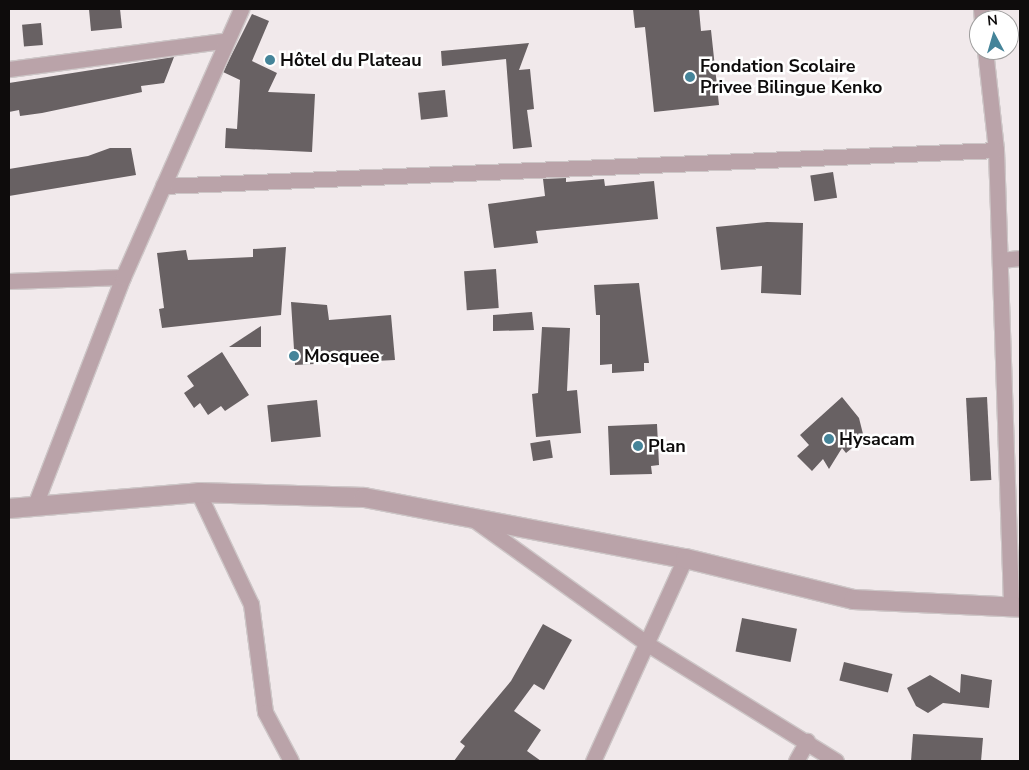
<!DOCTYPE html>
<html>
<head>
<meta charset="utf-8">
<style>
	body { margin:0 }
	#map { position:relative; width:1029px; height:770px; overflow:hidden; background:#f1e9eb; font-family:"Nunito Sans",sans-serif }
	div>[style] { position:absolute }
	.building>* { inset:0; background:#686163; transform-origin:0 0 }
	.roads { filter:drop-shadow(1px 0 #cdc6c7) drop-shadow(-1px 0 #cdc6c7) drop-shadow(0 1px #cdc6c7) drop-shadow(0 -1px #cdc6c7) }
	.minor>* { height:15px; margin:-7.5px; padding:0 7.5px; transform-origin:7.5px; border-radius:7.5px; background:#baa3a9 }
	.tertiary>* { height:19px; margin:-9.5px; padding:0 9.5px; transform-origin:9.5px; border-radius:9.5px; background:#baa3a9 }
	.dots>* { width:14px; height:14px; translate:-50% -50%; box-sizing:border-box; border:2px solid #fff; border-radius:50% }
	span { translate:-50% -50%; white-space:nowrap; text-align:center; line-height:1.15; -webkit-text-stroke:5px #fff; paint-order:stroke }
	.poi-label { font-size:18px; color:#0e0c0c; font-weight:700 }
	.left { translate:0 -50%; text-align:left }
	.frame { position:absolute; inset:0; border:10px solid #0e0c0c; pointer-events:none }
	.north { position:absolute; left:969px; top:10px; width:50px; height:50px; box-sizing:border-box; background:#fff; border:1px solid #9f9e9e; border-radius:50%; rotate:354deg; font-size:14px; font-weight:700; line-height:20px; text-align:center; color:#0e0c0c }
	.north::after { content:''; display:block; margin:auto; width:18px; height:22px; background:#458499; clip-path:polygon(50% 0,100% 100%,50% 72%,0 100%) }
</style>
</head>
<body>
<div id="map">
	<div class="building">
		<i style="clip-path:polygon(89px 9px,120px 9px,122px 28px,91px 31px)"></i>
		<i style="clip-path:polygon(633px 9px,699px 9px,701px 31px,711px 30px,719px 105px,654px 112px,645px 27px,635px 28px)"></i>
		<i style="clip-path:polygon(252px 14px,269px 21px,252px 61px,277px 73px,268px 92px,315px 94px,312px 152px,225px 148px,226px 128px,237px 129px,240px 80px,223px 72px)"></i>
		<i style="left:41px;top:23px;width:22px;height:19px;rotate:85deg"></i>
		<i style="clip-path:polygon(529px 43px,519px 70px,530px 69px,534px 109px,527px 110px,532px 147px,513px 149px,506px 59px,442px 66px,441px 51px)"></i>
		<i style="clip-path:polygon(174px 57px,164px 83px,141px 86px,142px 92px,42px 113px,20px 116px,19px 110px,9px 112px,9px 83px)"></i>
		<i style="left:445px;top:90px;width:27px;height:27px;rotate:84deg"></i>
		<i style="clip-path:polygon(110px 148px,131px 148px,136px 175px,9px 196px,9px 169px,88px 156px)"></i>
		<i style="left:833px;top:172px;width:26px;height:23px;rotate:81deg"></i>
		<i style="clip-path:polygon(566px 178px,566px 182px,604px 179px,605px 186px,654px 181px,658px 219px,536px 231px,538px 243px,494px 248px,488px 204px,545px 196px,543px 179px)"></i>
		<i style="clip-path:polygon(767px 222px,803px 223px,801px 295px,761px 293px,762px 266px,721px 270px,716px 227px)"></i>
		<i style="clip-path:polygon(286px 247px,281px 315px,162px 328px,159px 309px,164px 308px,157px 253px,186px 250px,188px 260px,253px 257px,253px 249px)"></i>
		<i style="left:496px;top:269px;width:39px;height:32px;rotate:86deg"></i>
		<i style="clip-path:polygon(639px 283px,649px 363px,644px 363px,644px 371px,612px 373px,612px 364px,600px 365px,600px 315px,596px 315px,594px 285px)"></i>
		<i style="clip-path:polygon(291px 302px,327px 305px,329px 320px,391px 315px,395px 360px,295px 365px)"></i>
		<i style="clip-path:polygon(532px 312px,534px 330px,493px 331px,493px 315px)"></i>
		<i style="clip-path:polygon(261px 326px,261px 347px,229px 347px)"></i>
		<i style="clip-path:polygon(542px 327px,570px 328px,567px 391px,577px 390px,581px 433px,536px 437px,532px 394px,538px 393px)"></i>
		<i style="clip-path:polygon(222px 352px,249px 395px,225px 411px,221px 406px,208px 415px,200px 403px,194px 408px,184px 393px,194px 386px,187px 376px)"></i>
		<i style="clip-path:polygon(842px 397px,859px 418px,864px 438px,846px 453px,842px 448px,829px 469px,823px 459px,812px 471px,797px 456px,809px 445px,800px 435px)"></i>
		<i style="left:987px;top:397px;width:83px;height:21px;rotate:87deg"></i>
		<i style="left:317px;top:400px;width:37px;height:50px;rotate:84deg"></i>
		<i style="clip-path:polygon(657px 424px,659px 465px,651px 466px,652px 474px,610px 475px,608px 426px)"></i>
		<i style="left:550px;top:440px;width:18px;height:20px;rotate:81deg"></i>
		<i style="left:742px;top:618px;width:56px;height:34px;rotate:11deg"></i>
		<i style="clip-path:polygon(543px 624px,572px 640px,544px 690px,534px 684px,514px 711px,541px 730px,527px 751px,541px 761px,454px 761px,465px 746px,460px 742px,511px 681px)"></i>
		<i style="left:844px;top:662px;width:50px;height:19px;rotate:14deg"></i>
		<i style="clip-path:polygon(961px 674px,992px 680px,989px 708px,943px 703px,928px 713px,916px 706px,907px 688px,930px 675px,960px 693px)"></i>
		<i style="clip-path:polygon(913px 734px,983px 738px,981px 761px,911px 761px)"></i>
	</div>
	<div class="roads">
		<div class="minor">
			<i style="left:981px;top:9px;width:11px;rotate:85deg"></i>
			<i style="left:985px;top:50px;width:101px;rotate:83.7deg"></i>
			<i style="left:996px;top:150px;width:456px;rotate:88.1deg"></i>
			<i style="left:9px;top:69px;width:216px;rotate:-7.5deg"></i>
			<i style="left:163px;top:186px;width:834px;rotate:-2.47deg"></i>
			<i style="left:1001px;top:260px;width:19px;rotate:-6deg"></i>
			<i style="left:9px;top:281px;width:114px;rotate:-2deg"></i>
			<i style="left:198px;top:492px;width:124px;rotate:64.7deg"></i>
			<i style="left:251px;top:604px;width:109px;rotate:82.6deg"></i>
			<i style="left:265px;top:712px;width:55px;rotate:62deg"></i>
			<i style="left:35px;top:505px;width:244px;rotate:-68.9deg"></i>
			<i style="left:123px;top:277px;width:293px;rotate:-66.2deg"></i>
			<i style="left:473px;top:519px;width:216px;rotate:35.6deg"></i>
			<i style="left:649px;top:645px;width:220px;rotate:31.8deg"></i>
			<i style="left:593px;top:761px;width:223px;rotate:-65.6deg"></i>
			<i style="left:796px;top:761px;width:23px;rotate:-61deg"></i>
		</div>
		<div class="tertiary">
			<i style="left:9px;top:508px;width:190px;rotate:-4.8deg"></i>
			<i style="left:198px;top:492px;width:166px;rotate:1.7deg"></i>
			<i style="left:364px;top:497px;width:327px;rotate:10.8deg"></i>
			<i style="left:685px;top:558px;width:173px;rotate:13.7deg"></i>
			<i style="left:853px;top:599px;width:167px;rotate:2.7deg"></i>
		</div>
	</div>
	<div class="dots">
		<i style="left:270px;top:60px;background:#458499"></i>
		<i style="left:690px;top:77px;background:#458499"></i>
		<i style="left:294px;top:356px;background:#458499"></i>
		<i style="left:829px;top:439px;background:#458499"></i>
		<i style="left:638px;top:446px;background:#458499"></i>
	</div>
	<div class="poi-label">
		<span class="left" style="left:280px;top:60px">Hôtel du Plateau</span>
		<span class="left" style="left:700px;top:77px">Fondation Scolaire<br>Privee Bilingue Kenko</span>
		<span class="left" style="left:304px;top:356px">Mosquee</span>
		<span class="left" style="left:839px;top:439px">Hysacam</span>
		<span class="left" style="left:648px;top:446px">Plan</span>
	</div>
	<div class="frame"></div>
	<div class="north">N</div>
</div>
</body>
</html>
